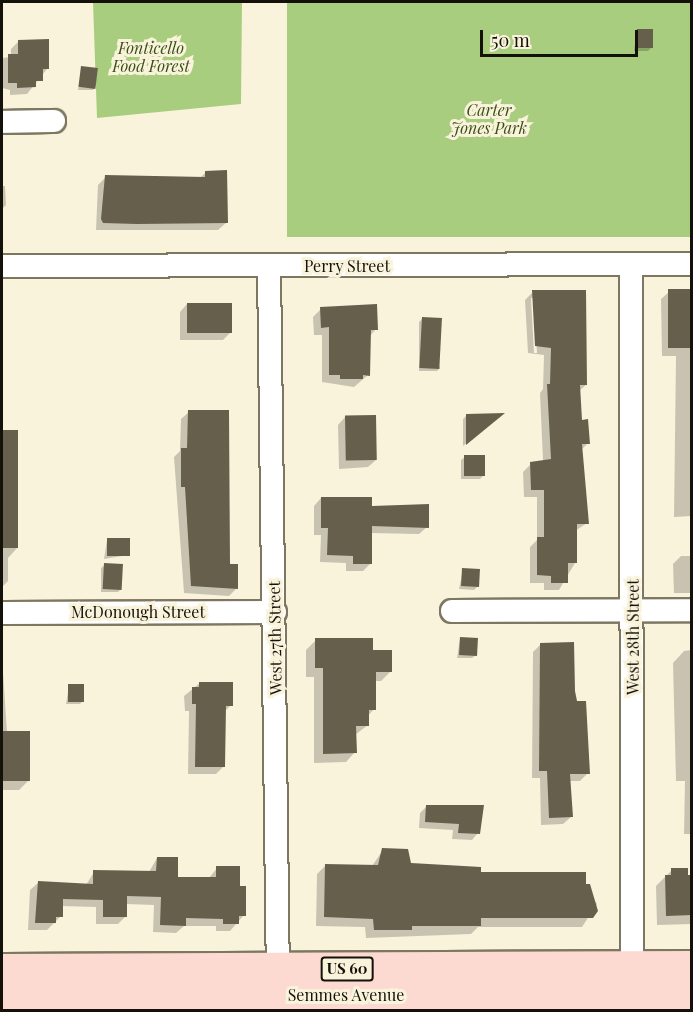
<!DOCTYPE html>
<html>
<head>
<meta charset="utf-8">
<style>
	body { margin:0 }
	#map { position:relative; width:693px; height:1012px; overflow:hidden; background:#faf3dc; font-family:"Playfair Display",serif }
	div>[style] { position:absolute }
	.green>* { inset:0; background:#a9cd7f; transform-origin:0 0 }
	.shadow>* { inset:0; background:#0003 }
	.building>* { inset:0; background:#665f4c; transform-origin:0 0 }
	.roads { filter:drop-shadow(2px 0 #7d7762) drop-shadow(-2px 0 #7d7762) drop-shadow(0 2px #7d7762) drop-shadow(0 -2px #7d7762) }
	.street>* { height:22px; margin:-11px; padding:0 11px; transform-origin:11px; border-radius:11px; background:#fff }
	.primary>* { height:33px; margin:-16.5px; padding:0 16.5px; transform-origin:16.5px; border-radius:16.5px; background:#fddad1 }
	span { translate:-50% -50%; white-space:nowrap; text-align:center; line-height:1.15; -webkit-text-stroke:6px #faf3dc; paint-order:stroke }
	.shield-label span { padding:2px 4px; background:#faf3dc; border:2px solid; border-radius:4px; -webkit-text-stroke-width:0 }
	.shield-label { font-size:15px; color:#14110a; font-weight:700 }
	.park-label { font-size:16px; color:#385015; font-style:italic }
	.street-label { font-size:16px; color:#14110a }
	.frame { position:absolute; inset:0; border:3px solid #14110a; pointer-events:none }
	.scale { position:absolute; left:480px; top:30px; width:158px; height:27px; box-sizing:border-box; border:3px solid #14110a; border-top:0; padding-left:8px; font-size:18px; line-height:21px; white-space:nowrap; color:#14110a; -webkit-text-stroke:4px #faf3dc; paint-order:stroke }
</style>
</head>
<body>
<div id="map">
	<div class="green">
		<i style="clip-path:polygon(93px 2px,242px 2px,241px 104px,97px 118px)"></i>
		<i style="left:287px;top:2px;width:404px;height:235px"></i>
	</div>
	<div class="shadow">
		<i style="clip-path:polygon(637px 30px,651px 48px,648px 51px,634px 51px)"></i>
		<i style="clip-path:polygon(19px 41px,47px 69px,27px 94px,10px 95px,10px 90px,2px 88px,2px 58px,11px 57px,11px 49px)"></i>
		<i style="clip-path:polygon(82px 68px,96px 86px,93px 90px,78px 90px)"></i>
		<i style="clip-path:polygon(206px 172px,226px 223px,218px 230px,96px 230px,98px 185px,106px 177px,199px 179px)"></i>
		<i style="clip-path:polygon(2px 186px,5px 186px,6px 205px,2px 209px)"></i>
		<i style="clip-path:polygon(692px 291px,692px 516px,674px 517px,676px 356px,662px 356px,661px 299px,669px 292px)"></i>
		<i style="clip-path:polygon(evenodd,533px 292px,586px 385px,579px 391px,580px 421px,588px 443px,581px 450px,587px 523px,575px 531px,575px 563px,559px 590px,544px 590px,544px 583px,530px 583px,530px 547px,537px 540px,537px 497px,524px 497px,523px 472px,531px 464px,543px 461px,540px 393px,543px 389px,544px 355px,528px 353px,525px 300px,533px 292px,531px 298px,534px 298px,537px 353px,534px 353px,531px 298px)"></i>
		<i style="clip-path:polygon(187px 304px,231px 332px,223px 340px,180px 340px,180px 312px)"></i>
		<i style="clip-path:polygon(321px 309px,376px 329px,369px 337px,368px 375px,354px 387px,322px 382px,322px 335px,314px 335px,313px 317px)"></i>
		<i style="clip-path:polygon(423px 318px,440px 368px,437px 371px,419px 371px,419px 322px)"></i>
		<i style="clip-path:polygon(189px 412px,237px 588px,229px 596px,184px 593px,174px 457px,180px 451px,181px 419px)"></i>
		<i style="clip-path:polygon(467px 415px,502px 415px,463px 446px,463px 419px)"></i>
		<i style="clip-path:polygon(345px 417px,376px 460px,368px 467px,339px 469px,338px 425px)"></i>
		<i style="clip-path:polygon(2px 431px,16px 431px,18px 547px,8px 558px,8px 581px,2px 587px)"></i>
		<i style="clip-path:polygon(465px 457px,483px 476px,480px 479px,461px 479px,461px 460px)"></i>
		<i style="clip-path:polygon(321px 498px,371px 508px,427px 527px,419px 534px,370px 533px,371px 563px,363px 571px,346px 571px,346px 563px,320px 562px,321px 535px,314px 535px,314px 506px)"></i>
		<i style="clip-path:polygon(107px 540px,128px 555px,104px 559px)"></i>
		<i style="clip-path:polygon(681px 556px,692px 556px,692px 593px,674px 593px,673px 564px)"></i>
		<i style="clip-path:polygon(105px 565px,121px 589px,118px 592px,101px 592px,101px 568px)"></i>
		<i style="clip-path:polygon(463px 570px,478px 586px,474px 590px,459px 589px)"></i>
		<i style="clip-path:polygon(460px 639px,476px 655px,472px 658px,457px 658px)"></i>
		<i style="clip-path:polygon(316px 640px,372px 651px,390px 672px,381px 681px,374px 681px,374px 709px,368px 716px,368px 725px,355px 735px,355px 752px,346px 762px,314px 763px,314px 677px,306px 677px,306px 650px)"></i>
		<i style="clip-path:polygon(541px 644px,573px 692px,588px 773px,580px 781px,569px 781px,571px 817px,563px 824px,541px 825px,540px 778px,532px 778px,533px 652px)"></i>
		<i style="clip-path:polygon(692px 650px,692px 834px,684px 834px,685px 781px,676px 781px,673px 663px,684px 651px)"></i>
		<i style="clip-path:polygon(2px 656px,7px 733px,29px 780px,19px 790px,2px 790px)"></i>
		<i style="clip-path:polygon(200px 683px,231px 705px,224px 712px,224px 766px,216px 774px,188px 774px,189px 711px,185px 711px,184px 696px)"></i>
		<i style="clip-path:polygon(69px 686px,83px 701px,80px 704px,66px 704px)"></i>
		<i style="clip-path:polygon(427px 806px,478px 833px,472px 840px,452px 839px,453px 830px,419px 828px,420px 813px)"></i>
		<i style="clip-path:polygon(383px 850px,410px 864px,585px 886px,597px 904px,582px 927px,478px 927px,471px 934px,366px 938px,365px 927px,316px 926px,317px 874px,326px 865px,372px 866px)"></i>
		<i style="clip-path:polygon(157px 858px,176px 878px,209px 878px,217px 868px,239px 888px,244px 915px,230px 931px,216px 931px,216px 926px,184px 926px,176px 933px,153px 932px,154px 905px,126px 904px,126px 916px,118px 924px,96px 924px,96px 907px,61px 906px,61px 916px,47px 930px,28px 930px,30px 890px,38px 883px,86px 885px,94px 872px,149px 872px)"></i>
		<i style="clip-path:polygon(672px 870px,692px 877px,692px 924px,657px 925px,656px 886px)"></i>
	</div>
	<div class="building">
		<i style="left:637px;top:29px;width:16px;height:19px"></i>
		<i style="clip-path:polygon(49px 39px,49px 69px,43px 69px,43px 81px,36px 81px,36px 87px,17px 88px,17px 83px,8px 83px,8px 54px,18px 54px,18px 40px)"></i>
		<i style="left:81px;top:66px;width:17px;height:21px;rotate:7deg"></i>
		<i style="clip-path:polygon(227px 170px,228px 223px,137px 224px,103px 223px,101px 219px,105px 175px,205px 177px,205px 171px)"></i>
		<i style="left:692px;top:289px;width:59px;height:24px;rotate:90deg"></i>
		<i style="clip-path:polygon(532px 290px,586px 290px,587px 385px,580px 385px,582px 420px,588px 419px,590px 444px,582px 444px,589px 524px,577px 524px,577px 563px,568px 563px,568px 583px,551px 583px,551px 576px,537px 575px,537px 537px,544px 537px,544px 490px,531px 490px,530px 462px,551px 459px,547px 384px,550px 384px,551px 348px,535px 346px)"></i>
		<i style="left:187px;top:303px;width:45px;height:30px"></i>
		<i style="clip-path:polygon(377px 304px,378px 330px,371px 330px,370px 376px,363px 375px,363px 379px,340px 379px,340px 375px,329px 375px,329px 327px,321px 328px,320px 307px)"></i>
		<i style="left:422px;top:317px;width:20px;height:51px;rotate:3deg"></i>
		<i style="clip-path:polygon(188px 410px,229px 410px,230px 564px,238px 564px,238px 589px,191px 586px,185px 487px,181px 487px,181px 448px,187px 448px)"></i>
		<i style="clip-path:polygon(505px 413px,466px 445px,466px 414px)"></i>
		<i style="left:376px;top:415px;width:45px;height:31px;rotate:89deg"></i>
		<i style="left:2px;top:430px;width:16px;height:118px"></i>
		<i style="left:464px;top:455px;width:21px;height:21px"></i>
		<i style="clip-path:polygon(321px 497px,372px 497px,372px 506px,429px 504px,429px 528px,372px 526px,372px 564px,353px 564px,353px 556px,327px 555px,328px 528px,321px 528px)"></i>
		<i style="left:107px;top:538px;width:23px;height:18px"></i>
		<i style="left:104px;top:563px;width:19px;height:26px;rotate:3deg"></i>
		<i style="left:462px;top:568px;width:18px;height:18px;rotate:3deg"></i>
		<i style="left:460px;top:637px;width:18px;height:18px;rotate:3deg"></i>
		<i style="clip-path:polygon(315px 638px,373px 638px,373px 650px,392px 650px,392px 672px,376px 672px,376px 710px,369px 710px,369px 726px,356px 726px,357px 753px,323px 754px,323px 668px,315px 668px)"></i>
		<i style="clip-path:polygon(574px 642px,575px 691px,577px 701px,586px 701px,590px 774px,570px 774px,573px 817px,549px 818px,547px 771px,539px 771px,540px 643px)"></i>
		<i style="clip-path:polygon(199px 682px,233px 682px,233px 706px,226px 706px,225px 767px,195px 767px,196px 704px,192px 704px,192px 687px,199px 687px)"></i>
		<i style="left:68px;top:684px;width:16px;height:18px"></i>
		<i style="left:2px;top:731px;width:28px;height:50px"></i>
		<i style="clip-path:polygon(426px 805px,484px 805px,480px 834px,458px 833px,459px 824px,425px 822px)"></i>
		<i style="clip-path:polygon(382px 848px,408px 849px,411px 863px,481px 867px,481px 872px,586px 872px,586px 884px,590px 884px,598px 911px,593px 918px,481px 918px,481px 926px,412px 926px,412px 930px,374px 930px,373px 919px,324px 917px,325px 864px,378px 865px)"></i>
		<i style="clip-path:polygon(157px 857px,178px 857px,178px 877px,216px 877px,216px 866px,240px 866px,240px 886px,246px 886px,246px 916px,239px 916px,239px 924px,223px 924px,223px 919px,186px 918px,186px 926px,160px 925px,161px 897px,127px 896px,127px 917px,103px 917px,103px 900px,63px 899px,63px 917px,56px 917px,56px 923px,35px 923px,38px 881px,93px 884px,93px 870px,156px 871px)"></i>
		<i style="clip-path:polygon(671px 868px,688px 868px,688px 875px,692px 875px,692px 915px,666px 916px,665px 875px,671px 875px)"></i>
	</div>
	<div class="roads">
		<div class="street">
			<i style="left:2px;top:122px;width:52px;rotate:-1.1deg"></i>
			<i style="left:631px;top:264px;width:716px;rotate:89.92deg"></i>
			<i style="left:2px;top:266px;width:690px;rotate:-0.17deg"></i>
			<i style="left:269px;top:266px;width:715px;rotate:89.28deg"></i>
			<i style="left:452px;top:611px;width:240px;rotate:-0.2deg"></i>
			<i style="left:2px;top:613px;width:273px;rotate:-0.2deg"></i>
		</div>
		<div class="primary">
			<i style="left:2px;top:970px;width:690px;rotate:-0.25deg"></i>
			<i style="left:2px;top:998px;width:690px;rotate:-0.33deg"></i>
		</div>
	</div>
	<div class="shield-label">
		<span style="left:347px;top:969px">US 60</span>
	</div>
	<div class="park-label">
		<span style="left:151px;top:57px">Fonticello<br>Food Forest</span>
		<span style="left:489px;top:119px">Carter<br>Jones Park</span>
	</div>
	<div class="street-label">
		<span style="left:347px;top:266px">Perry Street</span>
		<span style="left:138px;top:612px">McDonough Street</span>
		<span style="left:633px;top:637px;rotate:-90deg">West 28th Street</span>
		<span style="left:275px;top:638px;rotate:-91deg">West 27th Street</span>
		<span style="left:346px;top:995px">Semmes Avenue</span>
	</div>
	<div class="frame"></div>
	<div class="scale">50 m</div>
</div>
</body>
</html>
